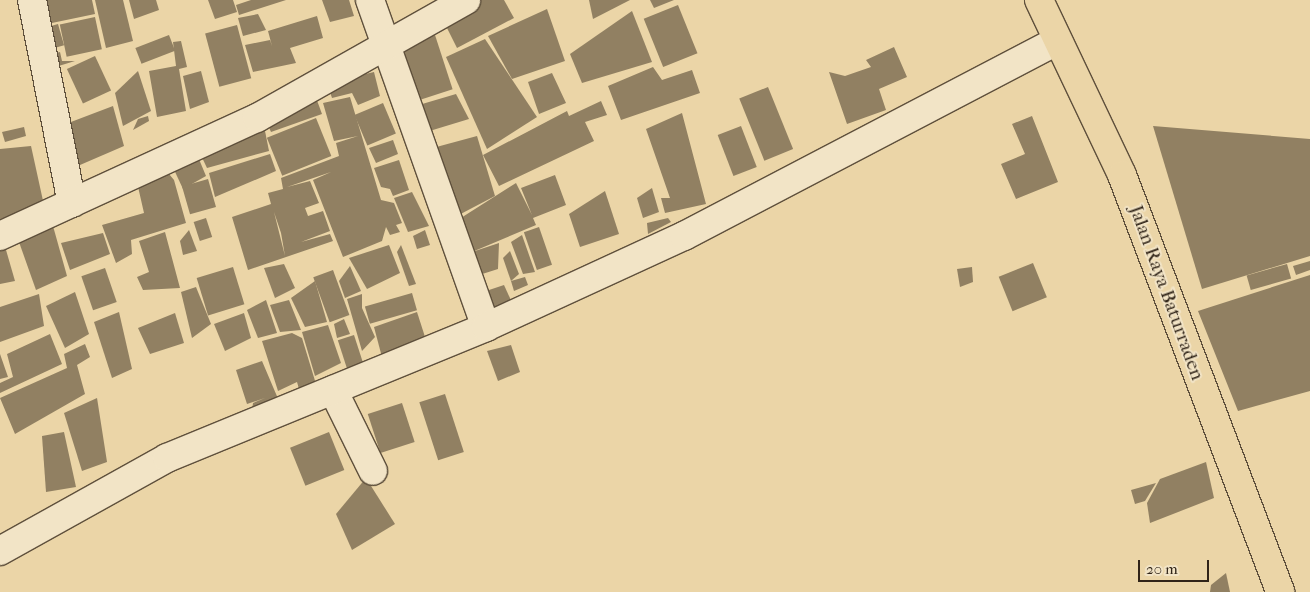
<!DOCTYPE html>
<html>
<head>
<meta charset="utf-8">
<style>
	body { margin:0 }
	#map { position:relative; width:1310px; height:592px; overflow:hidden; background:#ebd5a7; font-family:"IM FELL French Canon",serif }
	div>[style] { position:absolute }
	.building>* { inset:0; background:#918062; transform-origin:0 0 }
	.roads { filter:drop-shadow(1px 0 #5f503c) drop-shadow(-1px 0 #5f503c) drop-shadow(0 1px #5f503c) drop-shadow(0 -1px #5f503c) }
	.street>* { height:28px; margin:-14px; padding:0 14px; transform-origin:14px; border-radius:14px; background:#f2e4c6 }
	.primary>* { height:28px; margin:-14px; padding:0 14px; transform-origin:14px; border-radius:14px; background:#ebd5a7 }
	span { translate:-50% -50%; white-space:nowrap; text-align:center; line-height:1.15; -webkit-text-stroke:4px #f2e4c6; paint-order:stroke }
	.street-label { font-size:19px; color:#302418 }
	.scale { position:absolute; left:1138px; top:560px; width:71px; height:22px; box-sizing:border-box; border:2px solid #302418; border-top:0; padding-left:6px; font-size:15px; line-height:18px; white-space:nowrap; color:#302418; -webkit-text-stroke:4px #f2e4c6; paint-order:stroke }
</style>
</head>
<body>
<div id="map">
	<div class="building">
		<i style="clip-path:polygon(42px 0,92px 0,95px 14px,47px 24px)"></i>
		<i style="clip-path:polygon(95px 0,123px 0,133px 41px,106px 48px)"></i>
		<i style="clip-path:polygon(129px 0,156px 0,159px 10px,134px 19px)"></i>
		<i style="clip-path:polygon(208px 0,233px 0,237px 12px,215px 19px)"></i>
		<i style="clip-path:polygon(251px 0,286px 0,239px 15px,236px 5px)"></i>
		<i style="clip-path:polygon(322px 0,349px 0,354px 16px,330px 22px)"></i>
		<i style="clip-path:polygon(479px 0,504px 0,514px 18px,457px 48px,443px 20px)"></i>
		<i style="clip-path:polygon(589px 0,630px 0,593px 19px)"></i>
		<i style="clip-path:polygon(650px 0,674px 0,654px 8px)"></i>
		<i style="left:678px;top:5px;width:52px;height:37px;rotate:68deg"></i>
		<i style="clip-path:polygon(547px 9px,565px 61px,512px 79px,488px 36px)"></i>
		<i style="clip-path:polygon(632px 11px,652px 62px,582px 83px,570px 54px)"></i>
		<i style="clip-path:polygon(258px 14px,266px 30px,243px 36px,238px 18px)"></i>
		<i style="clip-path:polygon(317px 16px,323px 38px,290px 48px,296px 63px,253px 72px,245px 45px,270px 40px,272px 46px,268px 31px)"></i>
		<i style="left:95px;top:17px;width:33px;height:36px;rotate:78deg"></i>
		<i style="left:58px;top:24px;width:22px;height:20px;rotate:74deg"></i>
		<i style="left:237px;top:25px;width:55px;height:33px;rotate:75deg"></i>
		<i style="left:169px;top:35px;width:17px;height:36px;rotate:69deg"></i>
		<i style="left:435px;top:35px;width:57px;height:42px;rotate:72deg"></i>
		<i style="clip-path:polygon(485px 39px,537px 117px,487px 149px,446px 57px)"></i>
		<i style="clip-path:polygon(181px 41px,187px 67px,179px 69px,186px 111px,157px 117px,149px 71px,176px 66px,173px 42px)"></i>
		<i style="clip-path:polygon(894px 47px,907px 77px,879px 89px,886px 110px,847px 124px,829px 72px,845px 76px,871px 67px,866px 60px)"></i>
		<i style="clip-path:polygon(60px 52px,62px 61px,75px 61px,52px 68px,53px 54px)"></i>
		<i style="left:95px;top:56px;width:38px;height:31px;rotate:65deg"></i>
		<i style="clip-path:polygon(653px 67px,662px 80px,692px 70px,700px 93px,621px 120px,608px 86px)"></i>
		<i style="clip-path:polygon(138px 71px,151px 111px,123px 126px,115px 93px)"></i>
		<i style="clip-path:polygon(201px 71px,209px 102px,190px 109px,183px 76px)"></i>
		<i style="clip-path:polygon(374px 72px,380px 96px,358px 105px,352px 93px,332px 98px,327px 83px)"></i>
		<i style="clip-path:polygon(552px 73px,566px 103px,539px 114px,528px 82px)"></i>
		<i style="left:768px;top:87px;width:67px;height:31px;rotate:68deg"></i>
		<i style="clip-path:polygon(456px 94px,469px 119px,423px 133px,412px 107px)"></i>
		<i style="clip-path:polygon(315px 95px,322px 114px,271px 132px,258px 102px)"></i>
		<i style="clip-path:polygon(evenodd,350px 97px,381px 200px,394px 203px,402px 223px,396px 225px,400px 232px,390px 235px,386px 227px,382px 241px,343px 257px,313px 180px,331px 172px,287px 187px,310px 181px,319px 203px,305px 208px,308px 216px,323px 211px,330px 231px,301px 242px,330px 234px,333px 241px,248px 270px,232px 217px,271px 204px,268px 193px,283px 189px,281px 178px,339px 156px,336px 143px,358px 136px,334px 141px,323px 103px,350px 97px,274px 212px,281px 233px,285px 256px,274px 212px)"></i>
		<i style="clip-path:polygon(601px 101px,607px 115px,585px 122px,594px 141px,499px 186px,483px 155px,567px 111px,569px 116px)"></i>
		<i style="left:383px;top:103px;width:33px;height:31px;rotate:67deg"></i>
		<i style="clip-path:polygon(113px 106px,124px 146px,80px 165px,63px 125px)"></i>
		<i style="clip-path:polygon(682px 113px,706px 204px,665px 213px,661px 198px,670px 198px,646px 129px)"></i>
		<i style="clip-path:polygon(148px 116px,149px 121px,133px 130px,138px 119px)"></i>
		<i style="clip-path:polygon(1032px 116px,1058px 182px,1016px 199px,1001px 164px,1025px 154px,1012px 124px)"></i>
		<i style="left:316px;top:118px;width:41px;height:53px;rotate:68deg"></i>
		<i style="clip-path:polygon(263px 121px,269px 151px,207px 168px,198px 149px)"></i>
		<i style="left:741px;top:126px;width:44px;height:25px;rotate:69deg"></i>
		<i style="clip-path:polygon(1153px 126px,1310px 139px,1310px 256px,1202px 289px)"></i>
		<i style="clip-path:polygon(24px 127px,26px 136px,5px 142px,2px 132px)"></i>
		<i style="clip-path:polygon(477px 136px,495px 196px,453px 218px,429px 149px)"></i>
		<i style="clip-path:polygon(393px 140px,398px 154px,376px 163px,369px 148px)"></i>
		<i style="clip-path:polygon(31px 146px,45px 210px,0 219px,0 149px)"></i>
		<i style="clip-path:polygon(196px 152px,206px 176px,183px 189px,170px 161px)"></i>
		<i style="clip-path:polygon(270px 154px,276px 171px,215px 197px,209px 173px)"></i>
		<i style="clip-path:polygon(399px 160px,409px 190px,393px 196px,390px 189px,381px 187px,374px 168px)"></i>
		<i style="clip-path:polygon(164px 168px,174px 180px,186px 223px,131px 240px,132px 254px,116px 263px,102px 225px,144px 213px,136px 178px)"></i>
		<i style="clip-path:polygon(555px 175px,566px 205px,533px 218px,536px 225px,472px 252px,499px 243px,498px 269px,476px 276px,453px 223px,516px 183px,532px 215px,521px 188px)"></i>
		<i style="left:208px;top:179px;width:29px;height:27px;rotate:74deg"></i>
		<i style="clip-path:polygon(652px 188px,659px 212px,643px 218px,637px 198px)"></i>
		<i style="clip-path:polygon(605px 191px,619px 234px,580px 247px,569px 214px)"></i>
		<i style="clip-path:polygon(412px 192px,429px 226px,408px 232px,394px 198px)"></i>
		<i style="left:206px;top:218px;width:20px;height:13px;rotate:72deg"></i>
		<i style="clip-path:polygon(668px 218px,671px 222px,648px 234px,647px 223px)"></i>
		<i style="clip-path:polygon(53px 226px,67px 276px,36px 290px,19px 242px)"></i>
		<i style="left:539px;top:227px;width:40px;height:16px;rotate:71deg"></i>
		<i style="clip-path:polygon(189px 230px,197px 251px,183px 255px,180px 241px)"></i>
		<i style="clip-path:polygon(425px 230px,430px 245px,417px 249px,413px 236px)"></i>
		<i style="clip-path:polygon(165px 232px,180px 288px,143px 290px,137px 277px,149px 272px,139px 241px)"></i>
		<i style="clip-path:polygon(103px 233px,110px 254px,70px 270px,61px 243px)"></i>
		<i style="clip-path:polygon(522px 235px,535px 272px,523px 274px,511px 242px)"></i>
		<i style="clip-path:polygon(4px 243px,15px 281px,0 284px,0 245px)"></i>
		<i style="clip-path:polygon(389px 245px,400px 273px,367px 289px,349px 258px)"></i>
		<i style="clip-path:polygon(401px 245px,416px 284px,409px 286px,397px 252px)"></i>
		<i style="clip-path:polygon(510px 251px,519px 274px,511px 281px,503px 258px)"></i>
		<i style="clip-path:polygon(1310px 261px,1310px 270px,1296px 275px,1293px 266px)"></i>
		<i style="left:1033px;top:263px;width:37px;height:37px;rotate:68deg"></i>
		<i style="clip-path:polygon(284px 264px,295px 288px,275px 298px,264px 268px)"></i>
		<i style="left:1287px;top:264px;width:15px;height:42px;rotate:74deg"></i>
		<i style="clip-path:polygon(350px 266px,361px 291px,345px 298px,339px 281px)"></i>
		<i style="left:233px;top:267px;width:39px;height:38px;rotate:73deg"></i>
		<i style="clip-path:polygon(972px 267px,973px 282px,960px 287px,957px 269px)"></i>
		<i style="left:105px;top:268px;width:36px;height:25px;rotate:71deg"></i>
		<i style="left:333px;top:270px;width:48px;height:21px;rotate:70deg"></i>
		<i style="clip-path:polygon(1310px 275px,1310px 391px,1238px 411px,1198px 311px)"></i>
		<i style="clip-path:polygon(525px 277px,528px 285px,514px 291px,511px 281px)"></i>
		<i style="clip-path:polygon(315px 281px,327px 322px,305px 327px,291px 298px)"></i>
		<i style="clip-path:polygon(504px 285px,514px 307px,490px 314px,483px 292px)"></i>
		<i style="clip-path:polygon(196px 287px,211px 324px,192px 338px,181px 292px)"></i>
		<i style="clip-path:polygon(75px 292px,89px 334px,65px 348px,46px 306px)"></i>
		<i style="left:412px;top:293px;width:18px;height:49px;rotate:74deg"></i>
		<i style="clip-path:polygon(39px 294px,44px 326px,0 342px,0 307px)"></i>
		<i style="clip-path:polygon(362px 294px,362px 308px,375px 337px,362px 351px,347px 299px)"></i>
		<i style="clip-path:polygon(266px 300px,277px 333px,258px 338px,247px 310px)"></i>
		<i style="clip-path:polygon(289px 300px,301px 330px,280px 332px,270px 305px)"></i>
		<i style="clip-path:polygon(119px 312px,132px 369px,112px 378px,94px 322px)"></i>
		<i style="clip-path:polygon(417px 312px,426px 340px,383px 361px,374px 327px)"></i>
		<i style="clip-path:polygon(175px 313px,184px 343px,150px 354px,138px 328px)"></i>
		<i style="clip-path:polygon(244px 313px,251px 338px,225px 351px,214px 324px)"></i>
		<i style="clip-path:polygon(344px 319px,350px 334px,337px 338px,334px 324px)"></i>
		<i style="clip-path:polygon(328px 325px,341px 363px,315px 376px,302px 332px)"></i>
		<i style="clip-path:polygon(292px 333px,302px 338px,316px 384px,299px 389px,297px 382px,278px 391px,262px 341px)"></i>
		<i style="clip-path:polygon(50px 334px,62px 364px,0 393px,0 383px,13px 377px,7px 354px)"></i>
		<i style="left:354px;top:335px;width:32px;height:17px;rotate:72deg"></i>
		<i style="clip-path:polygon(85px 344px,90px 357px,77px 365px,85px 394px,15px 434px,0 398px,67px 368px,64px 354px)"></i>
		<i style="clip-path:polygon(511px 345px,520px 372px,498px 381px,487px 351px)"></i>
		<i style="clip-path:polygon(0 354px,8px 377px,0 379px)"></i>
		<i style="clip-path:polygon(262px 361px,279px 401px,252px 410px,253px 403px,265px 398px,247px 404px,236px 370px)"></i>
		<i style="left:445px;top:394px;width:61px;height:27px;rotate:72deg"></i>
		<i style="clip-path:polygon(97px 398px,107px 462px,82px 471px,64px 413px)"></i>
		<i style="left:402px;top:403px;width:41px;height:36px;rotate:72deg"></i>
		<i style="clip-path:polygon(64px 432px,76px 487px,46px 492px,42px 436px)"></i>
		<i style="left:329px;top:432px;width:41px;height:42px;rotate:68deg"></i>
		<i style="clip-path:polygon(1206px 462px,1214px 498px,1150px 523px,1147px 503px,1160px 479px)"></i>
		<i style="clip-path:polygon(366px 478px,395px 524px,352px 550px,336px 514px)"></i>
		<i style="clip-path:polygon(1156px 483px,1145px 501px,1135px 504px,1131px 490px)"></i>
		<i style="clip-path:polygon(1226px 573px,1230px 592px,1210px 592px,1211px 585px)"></i>
	</div>
	<div class="roads">
		<div class="street">
			<i style="left:32px;top:0;width:207px;rotate:78.9deg"></i>
			<i style="left:370px;top:0;width:347px;rotate:70.5deg"></i>
			<i style="left:0;top:236px;width:283px;rotate:-24.7deg"></i>
			<i style="left:257px;top:118px;width:240px;rotate:-29.4deg"></i>
			<i style="left:333px;top:390px;width:90px;rotate:63.7deg"></i>
			<i style="left:0;top:551px;width:191px;rotate:-29.1deg"></i>
			<i style="left:167px;top:458px;width:345px;rotate:-22.3deg"></i>
			<i style="left:486px;top:327px;width:218px;rotate:-24.7deg"></i>
			<i style="left:684px;top:236px;width:421px;rotate:-27.6deg"></i>
		</div>
		<div class="primary">
			<i style="left:1039px;top:0;width:194px;rotate:64.6deg"></i>
			<i style="left:1122px;top:175px;width:446px;rotate:69.2deg"></i>
		</div>
	</div>
	<div class="street-label">
		<span style="left:1166px;top:293px;rotate:70deg">Jalan Raya Baturraden</span>
	</div>
	<div class="scale">20 m</div>
</div>
</body>
</html>
